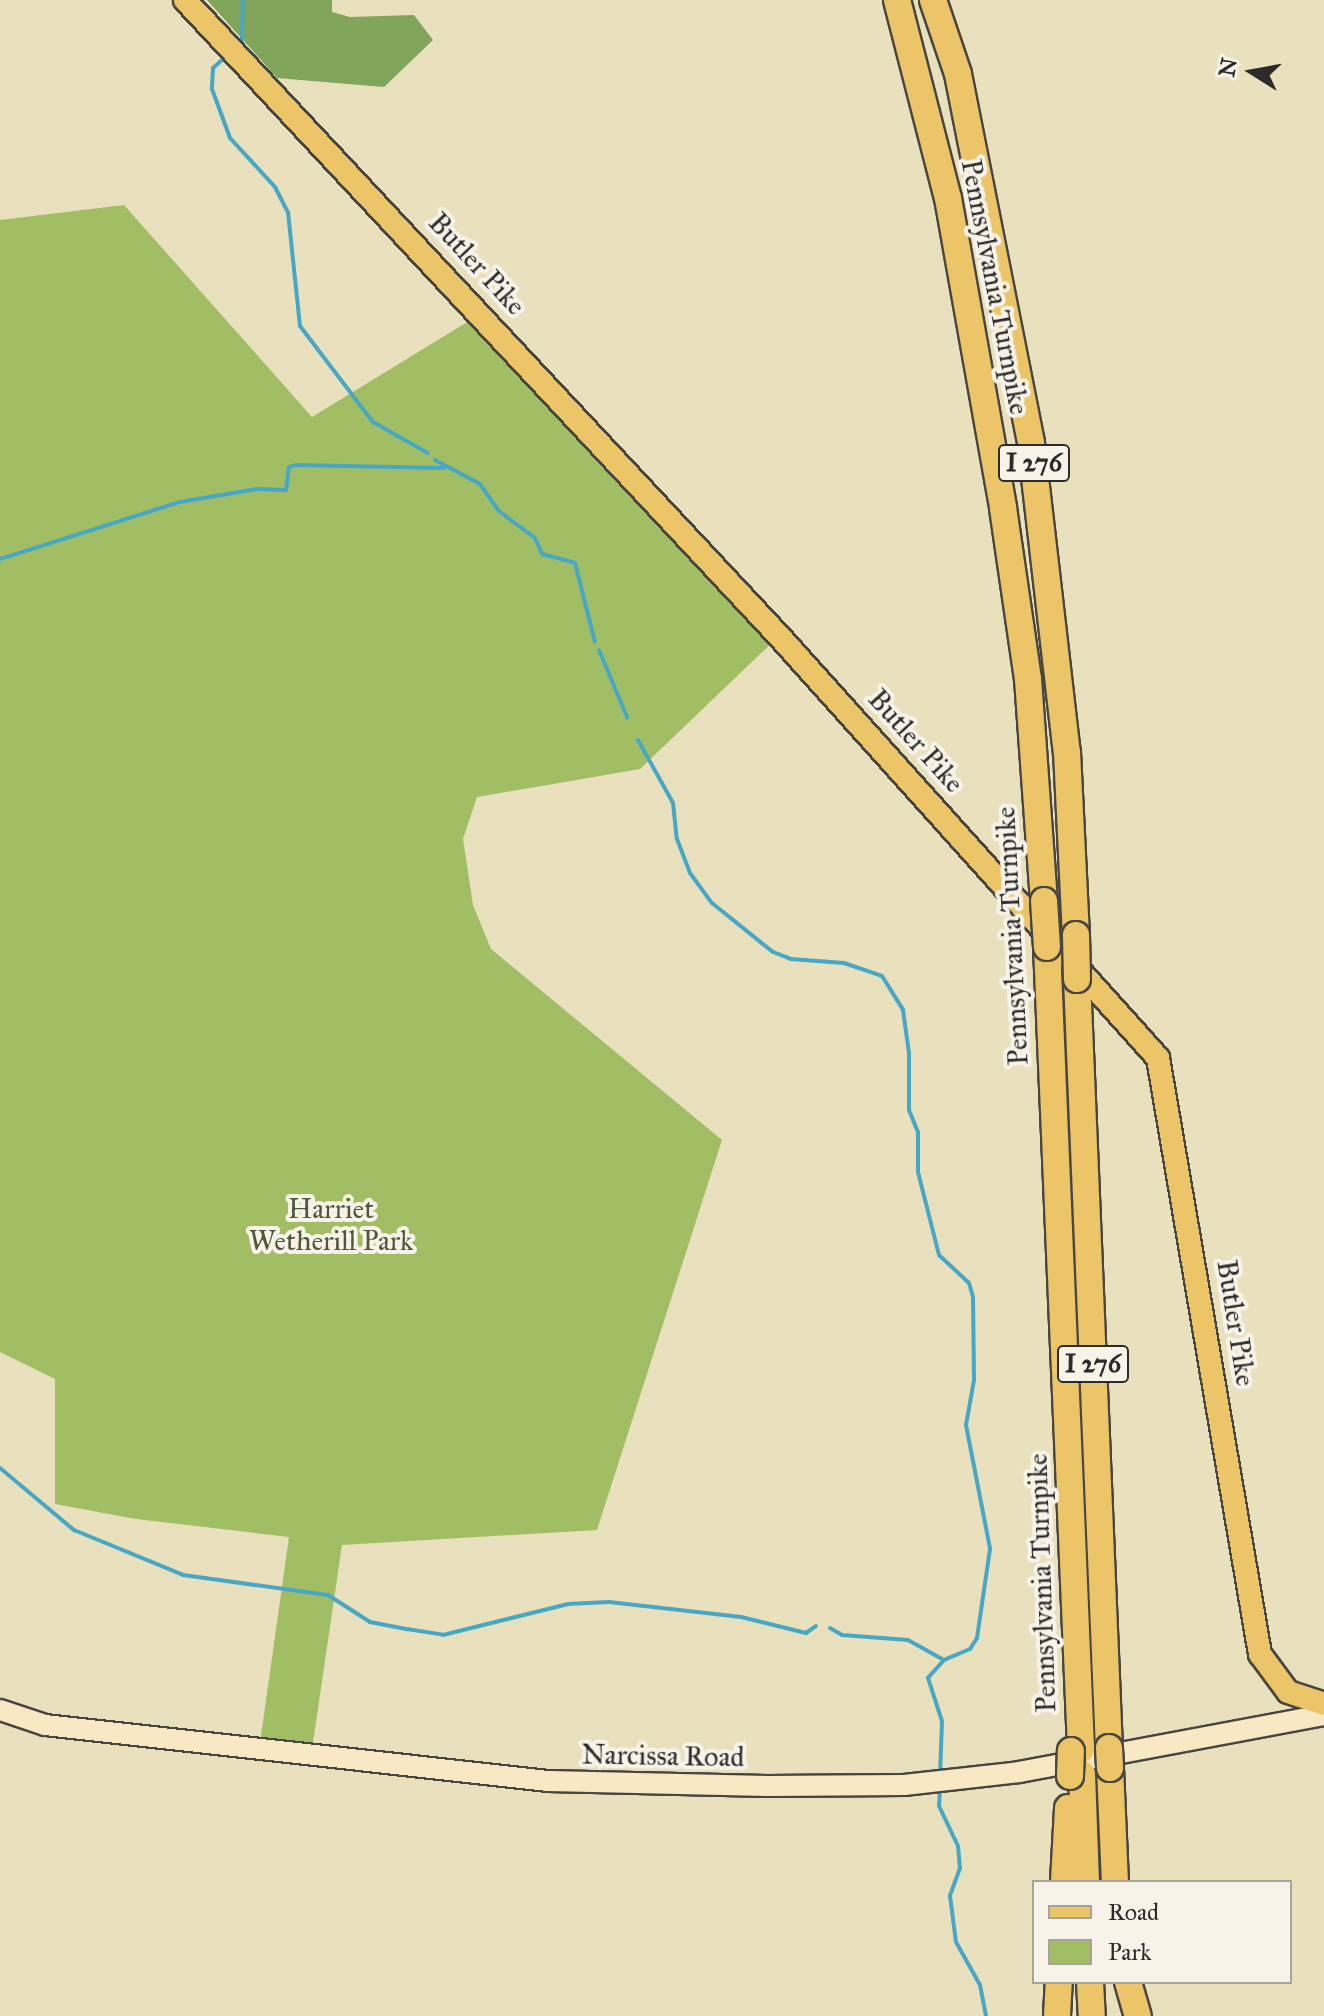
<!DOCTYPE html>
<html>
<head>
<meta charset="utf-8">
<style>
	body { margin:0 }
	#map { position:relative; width:1324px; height:2016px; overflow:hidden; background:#e9e0bd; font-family:"IM FELL Great Primer",serif }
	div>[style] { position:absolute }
	.green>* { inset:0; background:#a2be65 }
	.forest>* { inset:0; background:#81a55a }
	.stream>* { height:4px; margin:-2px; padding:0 2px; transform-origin:2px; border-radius:2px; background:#47a8c6 }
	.roads { filter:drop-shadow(2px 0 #484641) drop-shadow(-2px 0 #484641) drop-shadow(0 2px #484641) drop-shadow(0 -2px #484641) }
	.secondary>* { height:20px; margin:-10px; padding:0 10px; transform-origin:10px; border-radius:10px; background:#f8e8c3 }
	.primary>* { height:22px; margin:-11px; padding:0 11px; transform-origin:11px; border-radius:11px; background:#edc569 }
	.highway>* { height:26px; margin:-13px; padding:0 13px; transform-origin:13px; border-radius:13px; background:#edc569 }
	.bridges { filter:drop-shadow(2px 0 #484641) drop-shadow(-2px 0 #484641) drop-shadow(0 2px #484641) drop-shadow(0 -2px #484641) }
	.highway-bridge>* { height:26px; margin:-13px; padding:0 13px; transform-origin:13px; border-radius:13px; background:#edc569 }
	span { translate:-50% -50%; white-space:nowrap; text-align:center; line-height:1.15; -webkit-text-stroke:8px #f7f3e8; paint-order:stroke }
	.shield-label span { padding:2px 6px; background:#f7f3e8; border:2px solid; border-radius:6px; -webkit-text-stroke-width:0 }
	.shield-label { font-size:26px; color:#2b2b2b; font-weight:700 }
	.street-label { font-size:28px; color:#2b2b2b }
	.park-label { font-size:28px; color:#4f573c }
	.legend { position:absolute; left:1032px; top:1880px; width:260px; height:104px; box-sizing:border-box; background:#f7f3e8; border:2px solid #a5a39c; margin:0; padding:10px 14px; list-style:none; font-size:24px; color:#2b2b2b }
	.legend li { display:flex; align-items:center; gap:16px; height:40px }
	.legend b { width:40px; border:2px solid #a5a39c }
	.north { position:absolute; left:1212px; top:32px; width:80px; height:80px; -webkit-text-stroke:6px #f7f3e8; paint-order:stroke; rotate:281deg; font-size:22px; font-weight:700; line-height:32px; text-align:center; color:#2b2b2b }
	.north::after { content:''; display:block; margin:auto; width:28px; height:36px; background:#2b2b2b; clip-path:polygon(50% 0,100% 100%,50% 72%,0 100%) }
</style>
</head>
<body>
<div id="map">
	<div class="green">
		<i style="clip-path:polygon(124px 205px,312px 417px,482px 313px,779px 636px,640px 769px,477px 797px,463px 839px,473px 905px,491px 949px,722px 1140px,597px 1530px,342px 1545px,311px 1756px,259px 1750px,289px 1537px,136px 1519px,55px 1504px,55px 1379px,0 1352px,0 220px)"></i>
	</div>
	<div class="forest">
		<i style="clip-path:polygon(207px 0,332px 0,332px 12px,350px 17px,414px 15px,433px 40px,384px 87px,277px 78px)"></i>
	</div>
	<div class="stream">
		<i style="left:242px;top:39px;width:39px;rotate:-89deg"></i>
		<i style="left:223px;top:59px;width:13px;rotate:138deg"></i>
		<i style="left:213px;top:68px;width:21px;rotate:93deg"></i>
		<i style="left:212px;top:89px;width:52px;rotate:69.8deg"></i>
		<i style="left:230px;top:138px;width:67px;rotate:47.4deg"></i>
		<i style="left:275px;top:187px;width:28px;rotate:63deg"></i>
		<i style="left:288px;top:212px;width:115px;rotate:84deg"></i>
		<i style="left:300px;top:326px;width:121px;rotate:52.8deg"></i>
		<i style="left:373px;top:422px;width:63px;rotate:29.4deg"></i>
		<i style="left:435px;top:460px;width:51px;rotate:28.1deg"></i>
		<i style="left:480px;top:484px;width:33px;rotate:55deg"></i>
		<i style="left:499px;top:511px;width:45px;rotate:36.9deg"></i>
		<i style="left:535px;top:538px;width:17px;rotate:66deg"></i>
		<i style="left:542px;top:554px;width:34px;rotate:15deg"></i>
		<i style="left:575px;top:563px;width:81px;rotate:75.8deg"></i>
		<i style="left:0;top:559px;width:189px;rotate:-17.6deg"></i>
		<i style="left:180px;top:502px;width:78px;rotate:-9.6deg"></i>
		<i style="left:257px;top:489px;width:29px;rotate:2deg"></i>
		<i style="left:286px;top:490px;width:23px;rotate:-83deg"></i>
		<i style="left:289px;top:467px;width:7px;rotate:-16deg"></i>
		<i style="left:296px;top:465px;width:148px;rotate:1.2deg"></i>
		<i style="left:599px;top:650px;width:73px;rotate:67.3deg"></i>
		<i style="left:638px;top:740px;width:72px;rotate:60.9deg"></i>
		<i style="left:673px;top:803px;width:36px;rotate:84deg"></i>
		<i style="left:677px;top:839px;width:36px;rotate:69deg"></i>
		<i style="left:690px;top:873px;width:37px;rotate:54deg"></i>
		<i style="left:712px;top:903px;width:78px;rotate:38.8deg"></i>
		<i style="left:773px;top:952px;width:19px;rotate:21deg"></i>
		<i style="left:791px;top:959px;width:53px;rotate:4.3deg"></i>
		<i style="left:844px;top:963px;width:40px;rotate:18.9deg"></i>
		<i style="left:882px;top:976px;width:40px;rotate:58deg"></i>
		<i style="left:903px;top:1010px;width:43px;rotate:82.1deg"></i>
		<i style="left:909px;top:1053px;width:57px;rotate:90deg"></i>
		<i style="left:909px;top:1110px;width:24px;rotate:68deg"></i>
		<i style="left:918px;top:1132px;width:40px;rotate:90deg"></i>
		<i style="left:918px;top:1172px;width:86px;rotate:75.8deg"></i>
		<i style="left:939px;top:1255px;width:41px;rotate:43deg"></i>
		<i style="left:969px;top:1283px;width:15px;rotate:74deg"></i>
		<i style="left:973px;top:1297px;width:83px;rotate:89.3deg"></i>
		<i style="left:974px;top:1380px;width:46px;rotate:100.1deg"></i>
		<i style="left:966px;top:1425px;width:126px;rotate:79deg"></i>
		<i style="left:990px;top:1549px;width:90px;rotate:98.3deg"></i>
		<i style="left:977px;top:1638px;width:13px;rotate:122deg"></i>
		<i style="left:970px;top:1649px;width:28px;rotate:157deg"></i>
		<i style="left:944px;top:1660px;width:24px;rotate:132deg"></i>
		<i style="left:928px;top:1678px;width:45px;rotate:72deg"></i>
		<i style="left:942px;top:1721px;width:54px;rotate:92.1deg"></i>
		<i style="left:0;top:1468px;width:97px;rotate:40deg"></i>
		<i style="left:74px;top:1530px;width:118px;rotate:22.4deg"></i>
		<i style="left:183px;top:1575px;width:146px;rotate:7.9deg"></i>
		<i style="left:328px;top:1595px;width:50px;rotate:32.7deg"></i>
		<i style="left:370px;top:1622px;width:38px;rotate:11deg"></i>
		<i style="left:407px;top:1629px;width:36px;rotate:9deg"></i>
		<i style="left:443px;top:1635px;width:129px;rotate:-13.9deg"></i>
		<i style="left:568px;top:1604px;width:41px;rotate:-2.8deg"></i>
		<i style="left:609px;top:1602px;width:133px;rotate:6.5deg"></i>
		<i style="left:741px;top:1617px;width:67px;rotate:13.8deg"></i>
		<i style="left:806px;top:1633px;width:12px;rotate:-35deg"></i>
		<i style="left:830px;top:1628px;width:14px;rotate:30deg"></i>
		<i style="left:842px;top:1635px;width:66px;rotate:4.3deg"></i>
		<i style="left:908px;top:1640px;width:41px;rotate:29.1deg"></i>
		<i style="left:940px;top:1788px;width:18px;rotate:93deg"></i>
		<i style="left:939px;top:1806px;width:44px;rotate:64.6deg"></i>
		<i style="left:958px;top:1846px;width:22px;rotate:85deg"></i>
		<i style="left:960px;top:1868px;width:30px;rotate:110deg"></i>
		<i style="left:950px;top:1896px;width:46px;rotate:82.6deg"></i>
		<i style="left:956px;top:1942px;width:49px;rotate:60.8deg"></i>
		<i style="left:980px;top:1985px;width:32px;rotate:79deg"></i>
	</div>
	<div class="roads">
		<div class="secondary">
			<i style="left:0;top:1710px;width:47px;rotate:18.4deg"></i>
			<i style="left:45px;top:1725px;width:506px;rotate:6.35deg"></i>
			<i style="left:548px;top:1781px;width:219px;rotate:1.3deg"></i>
			<i style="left:767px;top:1786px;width:137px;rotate:-0.4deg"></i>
			<i style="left:904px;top:1785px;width:116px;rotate:-6.4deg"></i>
			<i style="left:1019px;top:1772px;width:310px;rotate:-10.6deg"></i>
		</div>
		<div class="primary">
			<i style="left:185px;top:0;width:870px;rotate:46.96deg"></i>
			<i style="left:779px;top:636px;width:567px;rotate:48.07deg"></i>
			<i style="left:1158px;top:1058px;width:605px;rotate:80.29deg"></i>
			<i style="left:1260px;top:1654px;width:47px;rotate:53.6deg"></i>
			<i style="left:1288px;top:1692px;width:38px;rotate:18deg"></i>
		</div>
		<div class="highway">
			<i style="left:897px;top:0;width:204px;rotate:75.6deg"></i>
			<i style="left:948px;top:198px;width:315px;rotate:79.9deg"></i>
			<i style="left:1003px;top:508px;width:173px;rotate:81.7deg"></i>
			<i style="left:1028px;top:679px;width:223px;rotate:85.9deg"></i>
			<i style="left:933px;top:0;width:78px;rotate:71.3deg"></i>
			<i style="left:958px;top:74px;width:376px;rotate:78.8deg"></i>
			<i style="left:1031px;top:443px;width:311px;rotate:83.4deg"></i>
			<i style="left:1067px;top:752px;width:183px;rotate:87.2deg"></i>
			<i style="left:1047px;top:947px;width:803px;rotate:87.57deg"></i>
			<i style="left:1077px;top:979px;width:770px;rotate:87.62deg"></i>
			<i style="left:1110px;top:1768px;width:114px;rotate:87.5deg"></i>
			<i style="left:1082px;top:1774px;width:108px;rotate:87.9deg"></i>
			<i style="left:1064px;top:1882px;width:74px;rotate:-86.9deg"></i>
			<i style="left:1090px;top:1982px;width:34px;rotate:87deg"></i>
			<i style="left:1128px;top:1982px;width:35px;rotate:74deg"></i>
			<i style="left:1057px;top:2016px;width:34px;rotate:-87deg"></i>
		</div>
	</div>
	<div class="bridges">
		<div class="highway-bridge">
			<i style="left:1044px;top:901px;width:46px;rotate:86.3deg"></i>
			<i style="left:1076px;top:935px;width:44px;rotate:88.7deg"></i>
			<i style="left:1109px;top:1748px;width:20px;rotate:87deg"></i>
			<i style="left:1070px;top:1776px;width:25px;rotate:-88deg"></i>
		</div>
	</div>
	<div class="shield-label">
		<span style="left:1034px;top:463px">I 276</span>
		<span style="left:1093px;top:1364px">I 276</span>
	</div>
	<div class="street-label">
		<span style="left:477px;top:264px;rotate:47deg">Butler Pike</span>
		<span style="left:995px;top:287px;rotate:79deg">Pennsylvania Turnpike</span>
		<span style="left:916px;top:741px;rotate:48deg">Butler Pike</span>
		<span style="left:1012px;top:936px;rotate:-93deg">Pennsylvania Turnpike</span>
		<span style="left:1236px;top:1323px;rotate:81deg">Butler Pike</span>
		<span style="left:1042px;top:1583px;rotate:-92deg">Pennsylvania Turnpike</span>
		<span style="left:663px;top:1756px;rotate:1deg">Narcissa Road</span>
	</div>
	<div class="park-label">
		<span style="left:331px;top:1225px">Harriet<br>Wetherill Park</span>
	</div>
	<ul class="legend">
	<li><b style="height:10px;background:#edc569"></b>Road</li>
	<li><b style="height:22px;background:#a2be65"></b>Park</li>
	</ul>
	<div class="north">N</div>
</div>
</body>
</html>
